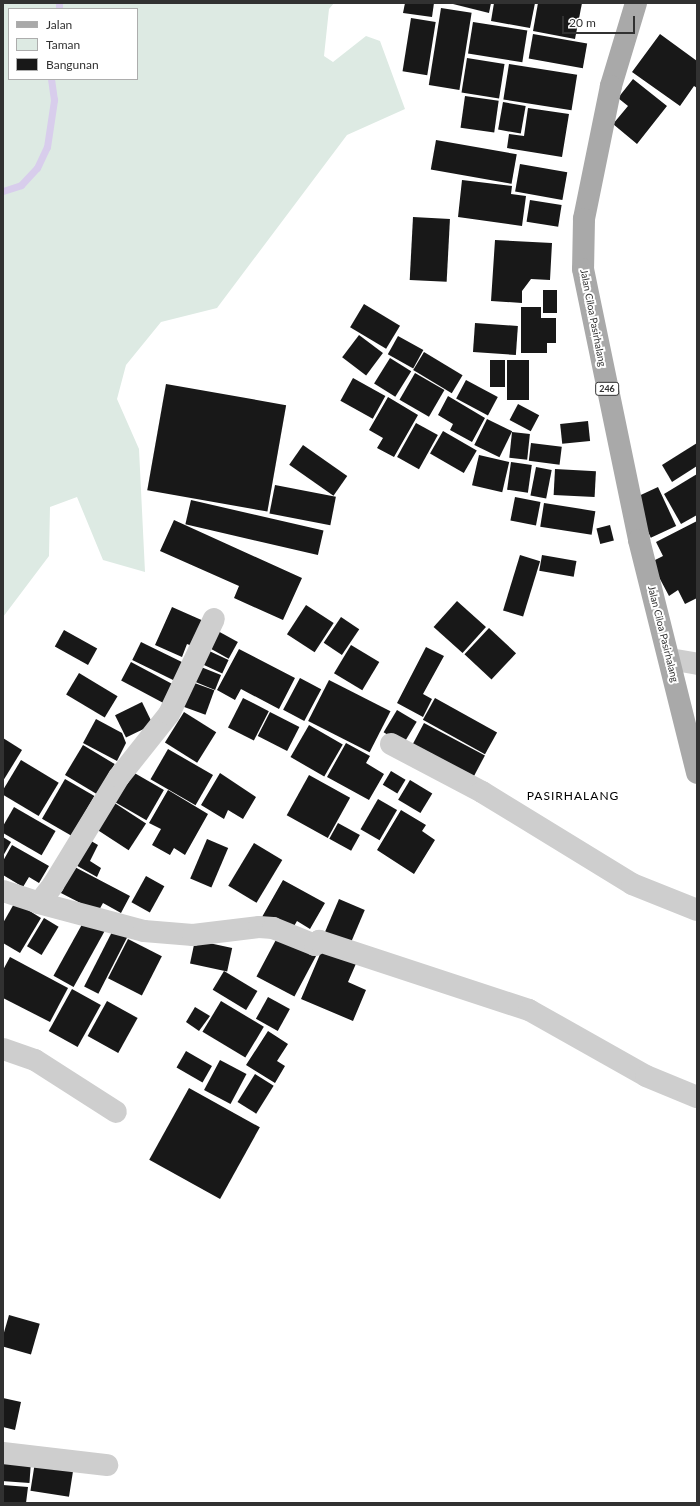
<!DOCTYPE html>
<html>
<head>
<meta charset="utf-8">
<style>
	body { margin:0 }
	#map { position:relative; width:700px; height:1506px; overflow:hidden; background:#fff; font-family:Lato,sans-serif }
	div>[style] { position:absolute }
	.green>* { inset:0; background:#ddeae3 }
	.stream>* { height:7px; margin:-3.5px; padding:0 3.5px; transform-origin:3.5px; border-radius:3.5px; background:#d8cdec }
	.building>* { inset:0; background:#181818; transform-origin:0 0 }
	.minor>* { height:22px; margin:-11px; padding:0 11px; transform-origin:11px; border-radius:11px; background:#cecece }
	.major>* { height:22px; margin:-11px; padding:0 11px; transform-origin:11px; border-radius:11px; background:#a9a9a9 }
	span { translate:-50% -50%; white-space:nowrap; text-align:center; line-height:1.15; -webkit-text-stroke:4px #fff; paint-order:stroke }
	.shield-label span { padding:1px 3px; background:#fff; border:1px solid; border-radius:3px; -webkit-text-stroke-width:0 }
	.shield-label { font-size:9px; color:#313131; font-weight:700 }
	.street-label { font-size:10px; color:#313131 }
	.quarter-label { font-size:12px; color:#000; letter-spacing:1px }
	.frame { position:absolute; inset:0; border:4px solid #313131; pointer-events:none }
	.legend { position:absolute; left:8px; top:8px; width:130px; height:72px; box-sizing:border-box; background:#fff; border:1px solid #adadad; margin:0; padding:5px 7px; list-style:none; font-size:12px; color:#313131 }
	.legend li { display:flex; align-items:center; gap:8px; height:20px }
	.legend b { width:20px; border:1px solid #adadad }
	.scale { position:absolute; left:562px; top:16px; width:73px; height:18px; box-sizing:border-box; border:2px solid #313131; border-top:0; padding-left:5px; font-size:12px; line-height:14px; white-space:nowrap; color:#313131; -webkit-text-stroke:3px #fff; paint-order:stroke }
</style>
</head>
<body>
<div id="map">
	<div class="green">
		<i style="clip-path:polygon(evenodd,3px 3px,334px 3px,329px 9px,324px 56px,333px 62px,366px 36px,380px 41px,405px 109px,347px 135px,217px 308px,161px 322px,126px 365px,117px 399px,139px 449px,145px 572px,103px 560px,77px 497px,50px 507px,49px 556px,3px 617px,3px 3px,9px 9px,137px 9px,137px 79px,9px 79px,9px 9px)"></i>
	</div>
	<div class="stream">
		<i style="left:59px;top:9px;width:6px;rotate:-90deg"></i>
		<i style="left:3px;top:191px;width:19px;rotate:-18deg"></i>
		<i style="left:21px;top:185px;width:23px;rotate:-47deg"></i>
		<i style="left:37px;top:168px;width:23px;rotate:-65deg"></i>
		<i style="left:47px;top:147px;width:48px;rotate:-81.5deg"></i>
		<i style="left:54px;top:100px;width:21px;rotate:-98deg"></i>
	</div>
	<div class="building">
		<i style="clip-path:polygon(405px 3px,434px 3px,432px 17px,403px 13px)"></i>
		<i style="clip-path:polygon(449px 3px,491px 3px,489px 13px)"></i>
		<i style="clip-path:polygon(494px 3px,535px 3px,530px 28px,491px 21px)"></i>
		<i style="clip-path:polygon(538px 3px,582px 3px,575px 39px,533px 31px)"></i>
		<i style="left:441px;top:8px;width:31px;height:78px;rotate:9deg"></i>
		<i style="left:411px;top:18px;width:25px;height:54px;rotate:9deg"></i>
		<i style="left:473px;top:22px;width:55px;height:32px;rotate:9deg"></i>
		<i style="left:533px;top:34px;width:55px;height:25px;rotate:10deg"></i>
		<i style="clip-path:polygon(660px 34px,697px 61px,697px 88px,694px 86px,680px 106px,632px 72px)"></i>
		<i style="left:467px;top:58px;width:38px;height:35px;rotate:9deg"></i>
		<i style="left:509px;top:64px;width:69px;height:36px;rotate:9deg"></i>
		<i style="clip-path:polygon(633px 79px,667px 106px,637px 144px,613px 124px,628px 106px,618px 98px)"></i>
		<i style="left:465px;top:96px;width:34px;height:32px;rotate:8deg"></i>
		<i style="left:503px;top:102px;width:23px;height:28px;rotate:10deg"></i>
		<i style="clip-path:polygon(528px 108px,569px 114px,562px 157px,507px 148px,509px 134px,524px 136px)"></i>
		<i style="left:436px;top:140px;width:82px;height:30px;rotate:10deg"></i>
		<i style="left:520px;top:164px;width:48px;height:28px;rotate:10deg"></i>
		<i style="clip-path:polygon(462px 180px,512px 186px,511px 194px,526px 196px,522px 226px,458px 217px)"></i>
		<i style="left:530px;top:200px;width:32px;height:22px;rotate:9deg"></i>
		<i style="left:413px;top:217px;width:37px;height:63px;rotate:3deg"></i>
		<i style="clip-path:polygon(495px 240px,552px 243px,550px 280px,531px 279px,522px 291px,522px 303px,491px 301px)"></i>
		<i style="left:543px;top:290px;width:14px;height:23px"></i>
		<i style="left:364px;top:304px;width:42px;height:27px;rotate:31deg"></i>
		<i style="clip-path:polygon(521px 307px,541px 307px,541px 318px,556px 318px,556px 343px,547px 343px,547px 353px,521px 353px)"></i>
		<i style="left:475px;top:323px;width:43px;height:29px;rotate:4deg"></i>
		<i style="left:359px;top:335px;width:30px;height:28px;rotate:37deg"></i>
		<i style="left:398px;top:336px;width:29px;height:21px;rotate:29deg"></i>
		<i style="left:424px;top:352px;width:45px;height:21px;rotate:31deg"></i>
		<i style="left:390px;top:358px;width:25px;height:30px;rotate:32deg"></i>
		<i style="left:490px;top:360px;width:15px;height:27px"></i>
		<i style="left:507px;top:360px;width:22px;height:40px"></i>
		<i style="left:415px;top:373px;width:34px;height:31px;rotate:30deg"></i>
		<i style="left:353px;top:378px;width:37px;height:26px;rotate:29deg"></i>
		<i style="left:466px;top:380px;width:36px;height:21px;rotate:28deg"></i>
		<i style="left:166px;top:384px;width:122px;height:108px;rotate:10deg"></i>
		<i style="clip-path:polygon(448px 396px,485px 418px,472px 442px,450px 430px,453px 424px,438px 415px)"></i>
		<i style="clip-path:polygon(388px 397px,418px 415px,394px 457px,377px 448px,383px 438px,369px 430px)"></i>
		<i style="left:518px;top:404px;width:24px;height:18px;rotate:28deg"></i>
		<i style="left:487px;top:419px;width:28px;height:29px;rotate:26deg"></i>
		<i style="left:588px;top:421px;width:20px;height:28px;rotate:84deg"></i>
		<i style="left:416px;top:423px;width:25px;height:39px;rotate:29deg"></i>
		<i style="left:443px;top:431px;width:39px;height:26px;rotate:30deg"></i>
		<i style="left:512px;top:432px;width:18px;height:26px;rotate:6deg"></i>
		<i style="left:531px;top:443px;width:31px;height:18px;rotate:7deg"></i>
		<i style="clip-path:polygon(697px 443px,697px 466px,672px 482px,662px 465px)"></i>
		<i style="left:303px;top:445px;width:54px;height:24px;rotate:35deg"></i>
		<i style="left:479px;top:455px;width:31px;height:31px;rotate:13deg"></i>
		<i style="left:511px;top:462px;width:21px;height:28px;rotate:8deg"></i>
		<i style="left:536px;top:467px;width:16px;height:29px;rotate:11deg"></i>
		<i style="left:555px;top:469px;width:41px;height:26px;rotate:3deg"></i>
		<i style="clip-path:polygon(697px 474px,697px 515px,681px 524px,664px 494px)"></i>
		<i style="left:275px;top:485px;width:62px;height:29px;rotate:11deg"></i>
		<i style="left:658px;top:487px;width:43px;height:28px;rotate:65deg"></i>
		<i style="left:515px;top:497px;width:26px;height:24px;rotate:11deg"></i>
		<i style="left:191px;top:500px;width:136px;height:25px;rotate:13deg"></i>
		<i style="left:544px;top:503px;width:52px;height:24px;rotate:9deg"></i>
		<i style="clip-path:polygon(174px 520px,302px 578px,283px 620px,234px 598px,239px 586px,160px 551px)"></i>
		<i style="clip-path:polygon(697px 521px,697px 598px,685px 604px,678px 590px,669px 596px,651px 562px,663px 556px,656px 542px)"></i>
		<i style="left:610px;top:525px;width:16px;height:14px;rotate:76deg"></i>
		<i style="left:520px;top:555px;width:21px;height:58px;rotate:17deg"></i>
		<i style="left:542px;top:555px;width:35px;height:16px;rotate:10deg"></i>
		<i style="left:457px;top:601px;width:39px;height:35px;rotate:42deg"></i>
		<i style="left:306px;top:605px;width:33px;height:35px;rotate:33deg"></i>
		<i style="clip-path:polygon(172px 607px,206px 622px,195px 647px,187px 644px,182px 657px,155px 645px)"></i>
		<i style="left:341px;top:617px;width:22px;height:31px;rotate:34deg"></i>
		<i style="left:489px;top:628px;width:37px;height:36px;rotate:43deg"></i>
		<i style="left:64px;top:630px;width:38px;height:19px;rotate:29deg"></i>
		<i style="left:216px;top:630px;width:25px;height:19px;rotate:29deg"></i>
		<i style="left:141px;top:642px;width:50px;height:20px;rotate:26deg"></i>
		<i style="left:351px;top:645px;width:33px;height:33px;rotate:31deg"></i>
		<i style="clip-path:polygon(426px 647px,444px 656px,423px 694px,432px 699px,423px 717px,397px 703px)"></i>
		<i style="left:205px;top:649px;width:26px;height:15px;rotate:25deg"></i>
		<i style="clip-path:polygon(239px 649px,295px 678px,279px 709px,241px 689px,235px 700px,217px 690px)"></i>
		<i style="left:131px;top:662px;width:50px;height:21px;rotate:28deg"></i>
		<i style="left:196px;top:665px;width:27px;height:16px;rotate:22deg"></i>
		<i style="left:79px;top:673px;width:45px;height:25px;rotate:31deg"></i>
		<i style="left:300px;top:678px;width:24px;height:36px;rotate:28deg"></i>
		<i style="left:329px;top:680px;width:69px;height:46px;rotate:27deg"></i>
		<i style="left:189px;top:681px;width:27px;height:26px;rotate:20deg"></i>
		<i style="left:243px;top:698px;width:29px;height:33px;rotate:27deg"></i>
		<i style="left:435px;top:698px;width:71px;height:25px;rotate:29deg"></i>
		<i style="left:142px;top:702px;width:25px;height:30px;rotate:64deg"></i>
		<i style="left:397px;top:710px;width:23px;height:26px;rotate:31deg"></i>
		<i style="left:184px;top:712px;width:38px;height:36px;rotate:32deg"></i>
		<i style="left:270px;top:712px;width:33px;height:27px;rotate:27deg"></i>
		<i style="clip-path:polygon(96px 719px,122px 733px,126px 743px,117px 761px,83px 743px)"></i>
		<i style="left:424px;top:723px;width:69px;height:30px;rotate:28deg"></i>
		<i style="left:309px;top:725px;width:39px;height:37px;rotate:30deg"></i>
		<i style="clip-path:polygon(3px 738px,22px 750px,3px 781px)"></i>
		<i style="clip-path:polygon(346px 743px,370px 756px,366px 763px,384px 774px,369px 800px,327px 777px)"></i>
		<i style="left:83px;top:745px;width:37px;height:35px;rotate:31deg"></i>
		<i style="left:168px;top:749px;width:52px;height:35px;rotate:30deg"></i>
		<i style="left:21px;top:760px;width:44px;height:39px;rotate:31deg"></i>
		<i style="left:131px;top:771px;width:38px;height:35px;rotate:30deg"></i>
		<i style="left:391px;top:771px;width:17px;height:16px;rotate:31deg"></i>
		<i style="clip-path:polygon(220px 773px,256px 797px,243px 819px,228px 810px,224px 819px,201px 805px)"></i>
		<i style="left:309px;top:775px;width:47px;height:46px;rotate:29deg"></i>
		<i style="left:65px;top:779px;width:34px;height:46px;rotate:30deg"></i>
		<i style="left:410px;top:780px;width:26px;height:23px;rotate:31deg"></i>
		<i style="clip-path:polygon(168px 790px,208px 814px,185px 855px,174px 848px,170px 855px,152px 845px,161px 829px,149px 823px)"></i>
		<i style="left:378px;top:799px;width:22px;height:35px;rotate:30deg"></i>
		<i style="left:110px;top:800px;width:43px;height:32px;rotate:33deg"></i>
		<i style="left:14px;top:807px;width:48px;height:28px;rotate:30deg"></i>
		<i style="clip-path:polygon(401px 810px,426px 825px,422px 831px,435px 840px,414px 874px,377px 850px)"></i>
		<i style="left:338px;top:823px;width:25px;height:18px;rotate:29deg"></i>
		<i style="clip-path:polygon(3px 837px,11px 842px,3px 856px)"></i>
		<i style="clip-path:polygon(86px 838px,98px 845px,90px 861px,101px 868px,97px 877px,72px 863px)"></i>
		<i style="left:207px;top:839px;width:23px;height:43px;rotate:23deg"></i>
		<i style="left:254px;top:843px;width:33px;height:50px;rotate:31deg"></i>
		<i style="clip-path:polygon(12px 845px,49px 866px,39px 883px,29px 877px,23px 887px,3px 875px,3px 861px)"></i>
		<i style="clip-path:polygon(71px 865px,130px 896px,121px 913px,103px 903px,98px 912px,57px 891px)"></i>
		<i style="left:146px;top:876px;width:21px;height:30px;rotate:29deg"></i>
		<i style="clip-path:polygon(283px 880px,325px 903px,310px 929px,297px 921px,290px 933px,262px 917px)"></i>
		<i style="left:339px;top:899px;width:28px;height:40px;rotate:23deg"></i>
		<i style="clip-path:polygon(15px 902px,41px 918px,20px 953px,3px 943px,3px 923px)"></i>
		<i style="left:44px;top:918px;width:17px;height:33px;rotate:31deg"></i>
		<i style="left:85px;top:919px;width:23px;height:65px;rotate:29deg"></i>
		<i style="left:115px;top:926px;width:16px;height:68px;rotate:27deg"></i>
		<i style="left:279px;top:934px;width:43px;height:48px;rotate:28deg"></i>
		<i style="left:128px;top:939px;width:38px;height:44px;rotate:27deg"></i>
		<i style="left:195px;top:940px;width:38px;height:24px;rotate:12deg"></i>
		<i style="clip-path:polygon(324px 945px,358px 959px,348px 982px,366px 990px,353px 1021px,301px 999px)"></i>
		<i style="clip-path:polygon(10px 957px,68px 988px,50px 1022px,3px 998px,3px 970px)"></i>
		<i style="left:224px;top:971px;width:39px;height:22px;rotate:31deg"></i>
		<i style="left:72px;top:989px;width:33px;height:48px;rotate:29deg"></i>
		<i style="left:268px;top:997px;width:25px;height:25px;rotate:29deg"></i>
		<i style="left:107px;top:1001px;width:35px;height:40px;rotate:29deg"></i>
		<i style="left:221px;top:1001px;width:50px;height:36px;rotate:31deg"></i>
		<i style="clip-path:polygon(195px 1007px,210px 1016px,199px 1031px,186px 1022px)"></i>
		<i style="clip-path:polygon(268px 1031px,288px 1044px,277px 1061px,285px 1066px,275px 1083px,246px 1065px)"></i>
		<i style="left:186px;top:1051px;width:30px;height:19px;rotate:30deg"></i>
		<i style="left:220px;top:1060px;width:30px;height:34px;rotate:28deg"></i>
		<i style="left:255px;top:1074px;width:22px;height:33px;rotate:32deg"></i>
		<i style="left:189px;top:1088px;width:81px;height:82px;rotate:29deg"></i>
		<i style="left:9px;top:1315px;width:32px;height:32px;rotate:16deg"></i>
		<i style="clip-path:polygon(3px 1398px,21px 1402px,15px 1430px,3px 1427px)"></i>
		<i style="left:3px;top:1460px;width:28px;height:21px;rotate:4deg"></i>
		<i style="left:35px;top:1462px;width:39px;height:29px;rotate:9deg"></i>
		<i style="clip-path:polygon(3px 1485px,28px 1487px,26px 1503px,3px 1503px)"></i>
	</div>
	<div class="minor">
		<i style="left:670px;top:659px;width:27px;rotate:10deg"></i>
		<i style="left:391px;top:744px;width:103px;rotate:27.8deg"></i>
		<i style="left:482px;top:792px;width:176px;rotate:31.5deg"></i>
		<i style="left:632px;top:884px;width:70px;rotate:21.8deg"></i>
		<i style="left:3px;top:891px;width:38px;rotate:18deg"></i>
		<i style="left:39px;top:903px;width:23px;rotate:-52deg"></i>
		<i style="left:53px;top:885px;width:127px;rotate:-58.6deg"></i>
		<i style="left:119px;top:777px;width:80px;rotate:-51.6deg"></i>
		<i style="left:169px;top:714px;width:105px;rotate:-64.7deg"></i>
		<i style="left:39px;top:903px;width:109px;rotate:14.9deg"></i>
		<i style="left:144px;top:931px;width:49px;rotate:4.7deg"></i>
		<i style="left:193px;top:935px;width:66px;rotate:-6.9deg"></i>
		<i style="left:259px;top:927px;width:14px;rotate:4deg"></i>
		<i style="left:273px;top:928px;width:45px;rotate:22deg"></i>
		<i style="left:315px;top:945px;width:6px;rotate:-45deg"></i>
		<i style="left:319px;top:941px;width:221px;rotate:18.2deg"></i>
		<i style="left:529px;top:1010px;width:134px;rotate:29.4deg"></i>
		<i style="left:646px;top:1076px;width:55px;rotate:22.4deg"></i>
		<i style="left:3px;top:1049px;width:34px;rotate:19deg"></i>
		<i style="left:35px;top:1060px;width:96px;rotate:32.7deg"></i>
		<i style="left:3px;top:1453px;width:105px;rotate:6.6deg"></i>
	</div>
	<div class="major">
		<i style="left:636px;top:3px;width:87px;rotate:106.8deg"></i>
		<i style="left:611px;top:86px;width:136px;rotate:101.5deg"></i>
		<i style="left:584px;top:219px;width:50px;rotate:91.1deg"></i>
		<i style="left:583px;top:269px;width:277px;rotate:78.3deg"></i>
		<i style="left:639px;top:540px;width:240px;rotate:76deg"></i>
	</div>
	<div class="shield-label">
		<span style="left:607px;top:389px">246</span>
	</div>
	<div class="street-label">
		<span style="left:593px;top:318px;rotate:79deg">Jalan Ciloa Pasirhalang</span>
		<span style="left:663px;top:634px;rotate:76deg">Jalan Ciloa Pasirhalang</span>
	</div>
	<div class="quarter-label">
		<span style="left:573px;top:796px">PASIRHALANG</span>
	</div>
	<div class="frame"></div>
	<ul class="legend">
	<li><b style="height:5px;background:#a9a9a9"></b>Jalan</li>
	<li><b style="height:11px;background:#ddeae3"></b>Taman</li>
	<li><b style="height:11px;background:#181818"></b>Bangunan</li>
	</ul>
	<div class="scale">20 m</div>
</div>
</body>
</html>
